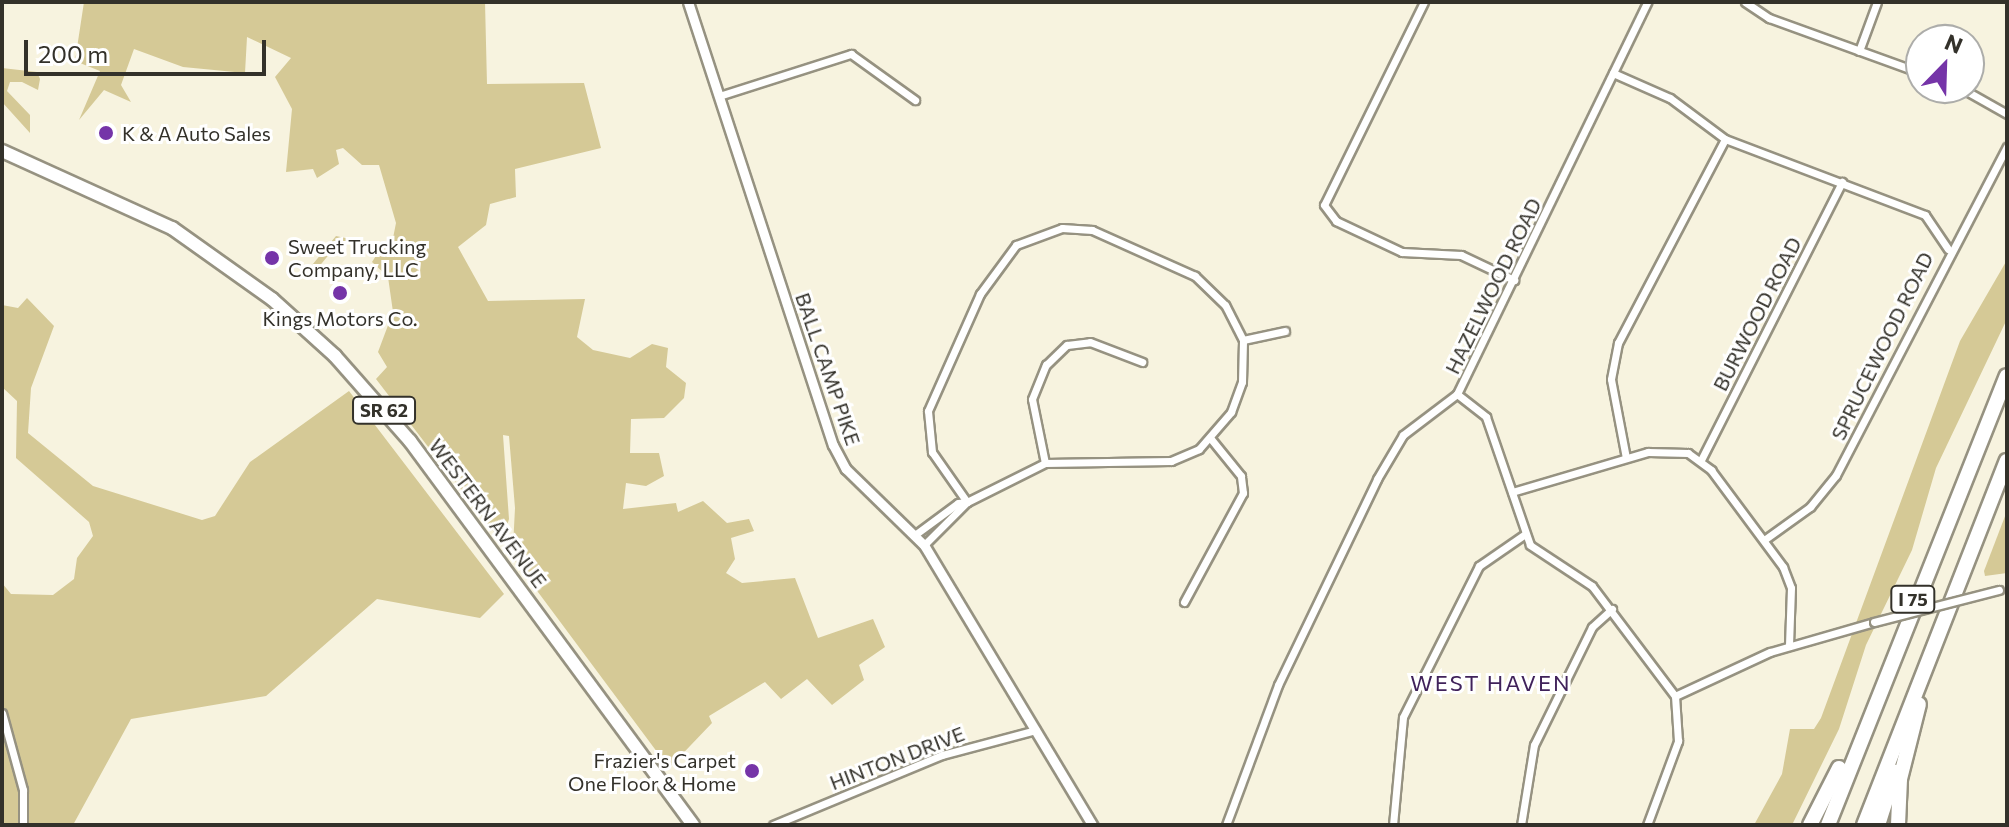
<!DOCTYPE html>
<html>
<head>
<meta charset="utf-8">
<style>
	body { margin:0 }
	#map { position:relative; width:2009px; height:827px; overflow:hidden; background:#f7f3df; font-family:Commissioner,sans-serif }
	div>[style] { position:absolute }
	.green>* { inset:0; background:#d5c996 }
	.roads { filter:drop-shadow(2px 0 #969281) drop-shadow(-2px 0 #969281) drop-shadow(0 2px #969281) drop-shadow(0 -2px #969281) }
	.minor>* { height:7px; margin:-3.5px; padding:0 3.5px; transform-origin:3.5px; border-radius:3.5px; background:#fff }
	.tertiary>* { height:9px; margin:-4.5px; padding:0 4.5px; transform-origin:4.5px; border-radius:4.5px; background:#fff }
	.primary>* { height:12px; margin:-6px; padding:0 6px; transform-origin:6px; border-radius:6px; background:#fff }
	.motorway>* { height:14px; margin:-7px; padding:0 7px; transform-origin:7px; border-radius:7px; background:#fff }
	.bridges { filter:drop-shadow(2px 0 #969281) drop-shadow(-2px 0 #969281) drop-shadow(0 2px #969281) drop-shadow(0 -2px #969281) }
	.minor-bridge>* { height:7px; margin:-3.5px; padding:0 3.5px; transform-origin:3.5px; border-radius:3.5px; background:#fff }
	.dots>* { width:22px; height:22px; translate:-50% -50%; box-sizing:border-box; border:4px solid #fff; border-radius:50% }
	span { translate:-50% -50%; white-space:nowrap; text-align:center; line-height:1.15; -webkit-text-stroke:6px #fff; paint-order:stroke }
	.shield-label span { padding:2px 6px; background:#fff; border:2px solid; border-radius:6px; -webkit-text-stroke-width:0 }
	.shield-label { font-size:18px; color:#33312a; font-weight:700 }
	.poi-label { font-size:20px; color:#33312a }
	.left { translate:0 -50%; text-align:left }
	.right { translate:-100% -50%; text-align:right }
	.street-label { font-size:20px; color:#33312a }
	.neighbourhood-label { font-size:22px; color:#40225a; letter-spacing:2px }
	.frame { position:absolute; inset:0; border:4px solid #33312a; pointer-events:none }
	.north { position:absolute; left:1905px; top:24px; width:80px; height:80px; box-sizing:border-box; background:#fff; border:2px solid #adadaa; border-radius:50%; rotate:23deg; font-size:22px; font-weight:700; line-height:32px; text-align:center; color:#33312a }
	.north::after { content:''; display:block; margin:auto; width:28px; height:36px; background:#7534a8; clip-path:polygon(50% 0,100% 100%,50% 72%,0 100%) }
	.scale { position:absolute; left:24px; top:40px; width:242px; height:36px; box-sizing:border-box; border:4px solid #33312a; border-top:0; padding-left:10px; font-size:24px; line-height:28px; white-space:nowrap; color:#33312a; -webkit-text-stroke:6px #fff; paint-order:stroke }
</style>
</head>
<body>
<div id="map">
	<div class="green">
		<i style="clip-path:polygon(84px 2px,485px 2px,487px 84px,584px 83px,601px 148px,515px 169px,516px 197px,490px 204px,486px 225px,458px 247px,488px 301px,585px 299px,577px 337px,593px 350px,630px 358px,652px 344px,668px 348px,666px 367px,686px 383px,684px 398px,664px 418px,631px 419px,630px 453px,659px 453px,664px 476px,646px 486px,626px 483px,623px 509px,676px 503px,678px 512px,703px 501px,727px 523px,749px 519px,754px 531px,731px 538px,735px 559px,726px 573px,742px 583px,795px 578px,818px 638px,873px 619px,885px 647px,859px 665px,864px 680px,832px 705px,807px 679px,781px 699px,765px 682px,709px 716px,712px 723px,669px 768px,506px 549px,513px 547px,515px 508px,509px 436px,503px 435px,509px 519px,502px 543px,376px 379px,387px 367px,378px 352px,393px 312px,388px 277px,372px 262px,379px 251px,340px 241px,313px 274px,308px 270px,336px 236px,391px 248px,396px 223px,379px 165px,362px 165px,343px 148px,336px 150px,339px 164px,317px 178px,313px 169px,286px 172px,292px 109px,275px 77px,291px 58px,247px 37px,245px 73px,183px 67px,134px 49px,121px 85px,131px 102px,104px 90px,79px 120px,100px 71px,75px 61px)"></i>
		<i style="clip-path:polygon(2px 68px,37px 72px,40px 79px,38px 90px,22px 82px,10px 82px,7px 91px,30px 115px,30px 133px,2px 102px)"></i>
		<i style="clip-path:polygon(2007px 260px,2007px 319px,1936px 468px,1912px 550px,1866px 645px,1839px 729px,1792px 825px,1754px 825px,1782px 774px,1790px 729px,1814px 729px,1821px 718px,1960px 341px)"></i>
		<i style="clip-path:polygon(27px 298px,54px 326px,31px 388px,28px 433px,93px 486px,202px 520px,215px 516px,250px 462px,349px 391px,504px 594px,480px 618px,377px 599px,266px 696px,131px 719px,73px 825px,2px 825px,2px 583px,11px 594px,53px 595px,74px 579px,77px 558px,93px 536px,89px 522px,16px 458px,17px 401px,2px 387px,2px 305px,18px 308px)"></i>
		<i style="clip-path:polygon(2007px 511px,2007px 573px,1985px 576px,1984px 571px)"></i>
	</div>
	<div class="roads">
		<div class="minor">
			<i style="left:1424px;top:2px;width:226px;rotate:116.2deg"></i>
			<i style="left:1324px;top:205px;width:20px;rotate:53deg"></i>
			<i style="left:1336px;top:221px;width:73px;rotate:25.2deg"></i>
			<i style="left:1402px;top:252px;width:59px;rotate:2.9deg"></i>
			<i style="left:1461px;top:255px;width:59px;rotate:25.3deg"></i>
			<i style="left:1745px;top:2px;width:29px;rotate:34deg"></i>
			<i style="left:1769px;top:18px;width:162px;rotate:19.9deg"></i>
			<i style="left:1859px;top:51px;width:52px;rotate:-69.8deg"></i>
			<i style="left:1613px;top:73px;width:62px;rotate:23.7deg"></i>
			<i style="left:1670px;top:98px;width:69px;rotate:36.7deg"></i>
			<i style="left:1725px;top:139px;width:214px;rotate:20.8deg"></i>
			<i style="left:1925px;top:215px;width:41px;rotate:55.9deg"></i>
			<i style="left:1961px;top:88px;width:53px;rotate:29.5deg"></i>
			<i style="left:719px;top:96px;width:139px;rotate:-17.7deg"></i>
			<i style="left:851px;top:54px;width:79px;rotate:35.7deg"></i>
			<i style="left:1243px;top:340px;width:43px;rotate:-12.1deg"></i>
			<i style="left:1457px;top:394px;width:37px;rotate:38deg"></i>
			<i style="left:1486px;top:417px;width:135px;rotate:71deg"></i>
			<i style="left:1530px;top:545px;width:74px;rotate:33.5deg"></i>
			<i style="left:1592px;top:586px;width:138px;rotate:53deg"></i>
			<i style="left:1626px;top:458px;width:80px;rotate:-100.8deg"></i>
			<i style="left:1611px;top:379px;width:37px;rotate:-79deg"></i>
			<i style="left:1618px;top:343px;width:230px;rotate:-62.3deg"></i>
			<i style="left:1701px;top:460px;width:312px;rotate:-63.1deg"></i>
			<i style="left:1045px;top:463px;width:65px;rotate:-101.5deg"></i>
			<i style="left:1032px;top:399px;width:37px;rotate:-68deg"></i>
			<i style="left:1046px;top:365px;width:29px;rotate:-44deg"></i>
			<i style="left:1067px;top:345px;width:23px;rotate:-7deg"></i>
			<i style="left:1090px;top:342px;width:56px;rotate:21deg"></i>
			<i style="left:1512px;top:492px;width:142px;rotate:-16.4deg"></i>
			<i style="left:1648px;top:452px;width:40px;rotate:1.4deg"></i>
			<i style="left:1688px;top:453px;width:29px;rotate:36deg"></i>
			<i style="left:1711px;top:470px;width:121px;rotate:53.4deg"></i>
			<i style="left:1783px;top:567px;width:22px;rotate:69deg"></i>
			<i style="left:1791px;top:588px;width:58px;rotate:92deg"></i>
			<i style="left:916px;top:534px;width:52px;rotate:-36.4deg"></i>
			<i style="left:958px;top:503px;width:9px;rotate:-6deg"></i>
			<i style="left:967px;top:502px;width:87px;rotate:-26.6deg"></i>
			<i style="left:1045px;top:463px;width:126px;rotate:-0.9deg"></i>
			<i style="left:1171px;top:461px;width:30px;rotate:-23deg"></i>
			<i style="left:1199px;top:449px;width:49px;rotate:-49.1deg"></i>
			<i style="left:1231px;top:412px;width:32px;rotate:-70deg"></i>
			<i style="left:1242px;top:382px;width:42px;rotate:-88.6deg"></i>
			<i style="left:1243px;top:340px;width:39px;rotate:-117deg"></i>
			<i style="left:1225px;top:305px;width:42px;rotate:-136deg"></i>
			<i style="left:1195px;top:276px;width:113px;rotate:-155.9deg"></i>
			<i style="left:1092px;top:230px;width:30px;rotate:-176deg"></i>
			<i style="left:1062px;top:228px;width:49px;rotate:159.7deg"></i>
			<i style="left:1016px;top:245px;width:61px;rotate:126.3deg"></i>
			<i style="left:980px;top:294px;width:128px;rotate:114deg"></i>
			<i style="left:928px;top:411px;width:41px;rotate:84.4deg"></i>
			<i style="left:932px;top:452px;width:61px;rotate:55deg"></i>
			<i style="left:1764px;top:540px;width:57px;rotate:-35.7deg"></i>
			<i style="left:1810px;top:507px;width:41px;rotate:-50.9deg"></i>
			<i style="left:1836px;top:475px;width:370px;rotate:-62.5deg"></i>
			<i style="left:924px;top:545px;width:61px;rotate:-45deg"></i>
			<i style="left:1184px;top:602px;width:124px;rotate:-61.6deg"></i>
			<i style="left:1243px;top:493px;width:17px;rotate:-97deg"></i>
			<i style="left:1241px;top:476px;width:48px;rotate:-129deg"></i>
			<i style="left:1675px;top:696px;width:105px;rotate:-24.9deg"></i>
			<i style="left:1770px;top:652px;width:108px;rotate:-16.1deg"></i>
			<i style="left:2px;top:713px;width:80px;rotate:74.7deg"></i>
			<i style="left:23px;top:790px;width:35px;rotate:90deg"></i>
			<i style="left:773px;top:825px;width:183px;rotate:-22.5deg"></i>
			<i style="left:942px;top:755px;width:97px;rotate:-14.9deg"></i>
			<i style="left:1226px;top:825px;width:149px;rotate:-69.6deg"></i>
			<i style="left:1278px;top:685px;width:229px;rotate:-64.3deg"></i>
			<i style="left:1377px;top:479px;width:51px;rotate:-59.4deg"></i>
			<i style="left:1403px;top:435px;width:68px;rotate:-37.2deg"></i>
			<i style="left:1457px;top:394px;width:436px;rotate:-64.1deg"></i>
			<i style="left:1393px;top:825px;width:108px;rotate:-84.7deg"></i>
			<i style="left:1403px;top:717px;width:169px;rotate:-63.3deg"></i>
			<i style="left:1479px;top:566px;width:56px;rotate:-34.8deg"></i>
			<i style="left:1521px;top:825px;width:81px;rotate:-80.8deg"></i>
			<i style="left:1534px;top:745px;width:131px;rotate:-63.8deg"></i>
			<i style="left:1592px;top:627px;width:27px;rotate:-42deg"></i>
			<i style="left:1647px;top:825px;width:90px;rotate:-69.7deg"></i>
			<i style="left:1678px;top:741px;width:45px;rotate:-93.8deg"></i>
		</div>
		<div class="tertiary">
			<i style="left:688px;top:2px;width:466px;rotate:71.9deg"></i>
			<i style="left:833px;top:445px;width:27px;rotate:62deg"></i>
			<i style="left:846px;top:469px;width:109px;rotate:44.3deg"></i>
			<i style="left:924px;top:545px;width:327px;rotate:59deg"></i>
		</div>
		<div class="primary">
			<i style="left:2px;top:151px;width:187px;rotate:24.4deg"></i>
			<i style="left:172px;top:228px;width:123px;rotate:35.4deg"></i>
			<i style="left:272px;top:299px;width:85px;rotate:42.1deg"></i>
			<i style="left:335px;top:356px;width:113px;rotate:48.6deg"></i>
			<i style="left:410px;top:441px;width:477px;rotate:53.6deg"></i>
		</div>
		<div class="motorway">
			<i style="left:1810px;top:825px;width:64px;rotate:-63deg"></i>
			<i style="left:1828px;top:825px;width:483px;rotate:-68.3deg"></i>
			<i style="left:1864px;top:825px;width:391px;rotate:-68.6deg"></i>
			<i style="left:1878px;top:825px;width:56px;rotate:-72.2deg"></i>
			<i style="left:1898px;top:825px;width:46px;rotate:-87.5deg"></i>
			<i style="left:1900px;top:779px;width:77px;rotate:-75.8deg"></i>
		</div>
	</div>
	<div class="bridges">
		<div class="minor-bridge">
			<i style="left:1874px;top:622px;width:129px;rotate:-14.4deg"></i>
		</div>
	</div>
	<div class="dots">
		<i style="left:106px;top:133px;background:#7534a8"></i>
		<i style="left:272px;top:258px;background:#7534a8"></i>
		<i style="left:340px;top:293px;background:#7534a8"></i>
		<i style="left:752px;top:771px;background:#7534a8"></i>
	</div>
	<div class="shield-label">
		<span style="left:384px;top:410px">SR 62</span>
		<span style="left:1913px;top:599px">I 75</span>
	</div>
	<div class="poi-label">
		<span class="left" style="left:122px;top:133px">K &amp; A Auto Sales</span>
		<span class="left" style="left:288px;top:258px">Sweet Trucking<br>Company, LLC</span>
		<span style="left:340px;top:318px">Kings Motors Co.</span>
		<span class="right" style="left:736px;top:772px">Frazier's Carpet<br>One Floor &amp; Home</span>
	</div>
	<div class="street-label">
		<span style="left:1493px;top:286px;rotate:-64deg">HAZELWOOD ROAD</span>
		<span style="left:1757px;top:314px;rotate:-63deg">BURWOOD ROAD</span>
		<span style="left:1882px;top:346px;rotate:-64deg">SPRUCEWOOD ROAD</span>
		<span style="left:828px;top:369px;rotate:71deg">BALL CAMP PIKE</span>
		<span style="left:488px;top:513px;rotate:53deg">WESTERN AVENUE</span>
		<span style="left:897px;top:758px;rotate:-21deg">HINTON DRIVE</span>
	</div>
	<div class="neighbourhood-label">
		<span style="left:1491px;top:683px">WEST HAVEN</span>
	</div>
	<div class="frame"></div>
	<div class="north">N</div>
	<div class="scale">200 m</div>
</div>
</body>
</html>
